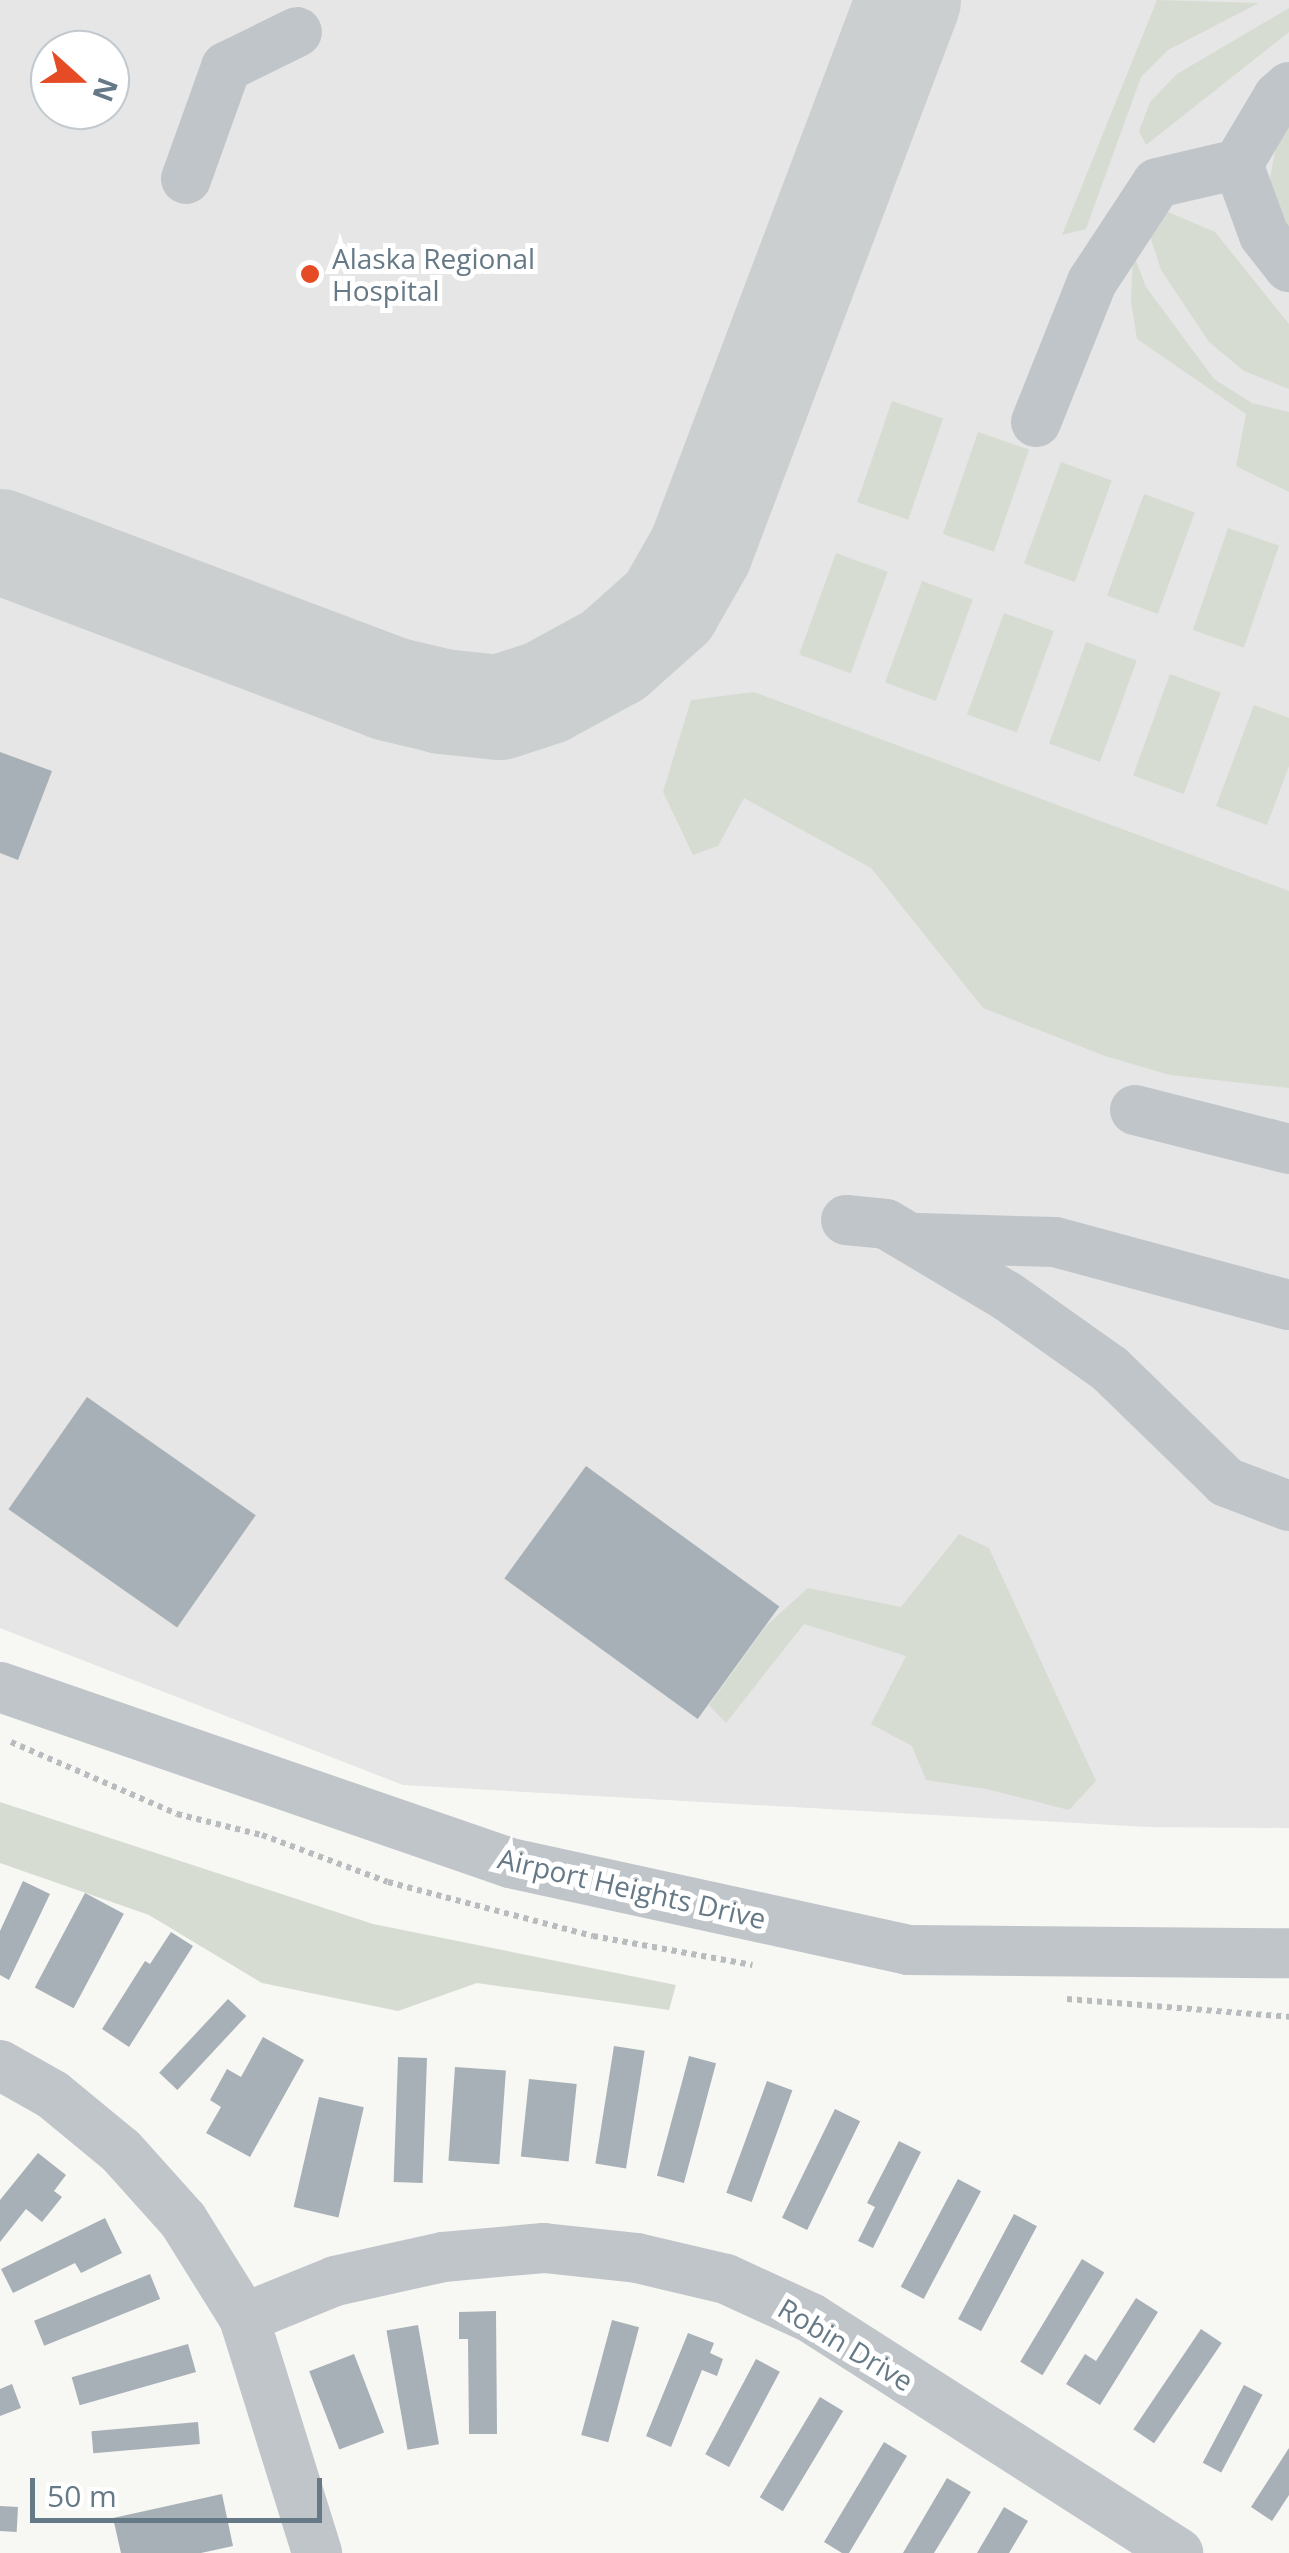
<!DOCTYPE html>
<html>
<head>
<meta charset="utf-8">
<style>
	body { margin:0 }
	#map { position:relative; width:1289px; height:2553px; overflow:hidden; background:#f7f7f4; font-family:"Open Sans",sans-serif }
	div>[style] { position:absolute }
	.built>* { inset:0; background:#e5e6e5 }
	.green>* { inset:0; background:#d7dcd3; transform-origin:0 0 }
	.taxiway>* { height:105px; margin:-52.5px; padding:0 52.5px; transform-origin:52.5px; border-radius:52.5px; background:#cbcfd0 }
	.building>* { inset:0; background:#a7b0b6; transform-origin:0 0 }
	.path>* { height:6px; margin-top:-3px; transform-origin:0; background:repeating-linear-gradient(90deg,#b8bcbf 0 5px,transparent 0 10px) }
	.minor>* { height:50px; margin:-25px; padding:0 25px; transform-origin:25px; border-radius:25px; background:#c0c5c9 }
	.dots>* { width:28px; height:28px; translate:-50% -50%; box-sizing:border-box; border:5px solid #fff; border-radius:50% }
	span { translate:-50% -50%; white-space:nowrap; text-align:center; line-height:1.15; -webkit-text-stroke:10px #fff; paint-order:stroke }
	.poi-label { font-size:28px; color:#667986 }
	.left { translate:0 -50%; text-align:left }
	.street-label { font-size:28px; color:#667986 }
	.north { position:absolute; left:30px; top:30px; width:100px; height:100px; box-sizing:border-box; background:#fff; border:2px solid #c2c9cf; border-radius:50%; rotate:111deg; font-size:28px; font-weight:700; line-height:40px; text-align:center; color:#667986 }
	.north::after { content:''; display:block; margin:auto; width:35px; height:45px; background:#e54c26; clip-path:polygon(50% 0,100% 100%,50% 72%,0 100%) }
	.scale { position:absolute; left:30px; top:2478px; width:292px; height:45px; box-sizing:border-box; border:5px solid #667986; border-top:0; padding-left:12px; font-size:30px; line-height:35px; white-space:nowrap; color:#667986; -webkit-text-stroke:8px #fff; paint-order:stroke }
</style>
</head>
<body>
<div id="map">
	<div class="built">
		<i style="clip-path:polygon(evenodd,0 0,1289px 0,1289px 1828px,1147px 1827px,403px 1785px,0 1628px,0 0,50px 50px,110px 50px,110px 110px,50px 110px,50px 50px)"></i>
	</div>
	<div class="green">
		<i style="clip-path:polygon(1157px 0,1259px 3px,1168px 50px,1141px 77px,1086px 229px,1062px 235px)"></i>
		<i style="clip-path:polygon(1289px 8px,1289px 32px,1146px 145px,1139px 131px,1150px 102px,1177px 74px)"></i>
		<i style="clip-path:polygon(1289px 125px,1289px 235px,1275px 219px,1270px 178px,1278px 135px)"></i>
		<i style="clip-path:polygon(1168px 212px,1215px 232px,1289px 324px,1289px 389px,1244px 371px,1209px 342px,1161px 270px,1150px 236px,1153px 221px)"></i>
		<i style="clip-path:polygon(1133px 253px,1146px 287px,1214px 379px,1252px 403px,1289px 412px,1289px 492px,1236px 466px,1246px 414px,1137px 339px,1131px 301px)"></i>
		<i style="left:892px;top:401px;width:54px;height:107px;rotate:19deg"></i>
		<i style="left:978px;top:432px;width:54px;height:108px;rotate:19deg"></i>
		<i style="left:1061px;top:462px;width:54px;height:108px;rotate:20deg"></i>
		<i style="left:1144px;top:494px;width:54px;height:108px;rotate:20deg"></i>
		<i style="left:1228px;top:528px;width:54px;height:108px;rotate:19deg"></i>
		<i style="left:836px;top:553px;width:55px;height:108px;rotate:20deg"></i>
		<i style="left:922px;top:581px;width:54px;height:108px;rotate:20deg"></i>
		<i style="left:1004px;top:613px;width:53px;height:108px;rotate:20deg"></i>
		<i style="left:1086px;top:642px;width:54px;height:108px;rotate:20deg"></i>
		<i style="left:1170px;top:674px;width:54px;height:108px;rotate:20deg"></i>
		<i style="clip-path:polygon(754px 692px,1289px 891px,1289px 1088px,1170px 1075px,1105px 1056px,983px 1008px,871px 868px,744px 798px,718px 846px,693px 855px,663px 792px,691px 700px)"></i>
		<i style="clip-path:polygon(1254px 705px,1289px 718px,1289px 766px,1267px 825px,1216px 806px)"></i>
		<i style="clip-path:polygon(959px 1534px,989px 1548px,1096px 1781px,1069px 1810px,986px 1789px,926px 1780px,912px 1746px,871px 1724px,906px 1656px,804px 1624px,726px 1723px,709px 1705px,766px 1626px,808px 1588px,901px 1607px)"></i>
		<i style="clip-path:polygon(0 1802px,373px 1924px,676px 1985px,669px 2010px,477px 1983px,398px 2011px,262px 1983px,149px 1915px,0 1863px)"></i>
	</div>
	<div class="taxiway">
		<i style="left:0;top:541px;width:415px;rotate:20.7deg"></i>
		<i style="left:388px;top:688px;width:56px;rotate:13.5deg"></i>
		<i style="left:442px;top:701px;width:57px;rotate:6deg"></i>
		<i style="left:499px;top:707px;width:48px;rotate:-18.1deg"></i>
		<i style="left:545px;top:692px;width:77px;rotate:-28.6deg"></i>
		<i style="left:613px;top:655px;width:74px;rotate:-41.7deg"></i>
		<i style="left:668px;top:606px;width:64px;rotate:-60.3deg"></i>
		<i style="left:700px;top:550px;width:588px;rotate:-69.28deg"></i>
	</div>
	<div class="building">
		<i style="clip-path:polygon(0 752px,52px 771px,18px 860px,0 853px)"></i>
		<i style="left:87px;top:1397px;width:206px;height:137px;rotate:35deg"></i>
		<i style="left:586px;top:1466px;width:239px;height:139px;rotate:36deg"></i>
		<i style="clip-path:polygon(23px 1881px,50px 1894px,9px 1980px,0 1975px,0 1931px)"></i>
		<i style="left:85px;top:1893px;width:44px;height:107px;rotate:28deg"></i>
		<i style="clip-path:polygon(171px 1932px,193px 1946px,129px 2047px,102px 2029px,145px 1961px,150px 1964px)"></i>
		<i style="left:228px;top:1999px;width:25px;height:101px;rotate:43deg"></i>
		<i style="clip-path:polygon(263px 2037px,304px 2060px,250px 2157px,206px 2133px,221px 2107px,210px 2100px,227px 2069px,241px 2077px)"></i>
		<i style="left:614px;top:2046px;width:31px;height:119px;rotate:9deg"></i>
		<i style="left:689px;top:2056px;width:28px;height:124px;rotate:15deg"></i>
		<i style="left:398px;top:2057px;width:29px;height:125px;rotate:2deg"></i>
		<i style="left:455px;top:2067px;width:51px;height:94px;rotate:4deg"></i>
		<i style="left:529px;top:2079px;width:48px;height:78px;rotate:6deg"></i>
		<i style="left:767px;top:2081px;width:27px;height:119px;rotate:20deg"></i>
		<i style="left:319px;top:2097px;width:46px;height:113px;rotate:13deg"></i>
		<i style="left:835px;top:2109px;width:28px;height:121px;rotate:26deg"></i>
		<i style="clip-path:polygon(899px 2141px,921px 2152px,873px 2248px,858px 2241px,875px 2207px,867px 2203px)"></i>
		<i style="clip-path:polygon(38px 2153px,66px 2175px,54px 2191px,62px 2197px,42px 2222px,26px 2209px,0 2242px,0 2200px)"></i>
		<i style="left:958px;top:2179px;width:26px;height:122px;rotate:28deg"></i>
		<i style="left:1014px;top:2214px;width:26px;height:119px;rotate:28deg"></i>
		<i style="clip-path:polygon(105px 2218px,122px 2253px,81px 2273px,75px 2263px,13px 2293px,1px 2269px)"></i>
		<i style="left:1082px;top:2259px;width:26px;height:120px;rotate:31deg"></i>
		<i style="left:150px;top:2274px;width:27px;height:125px;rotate:68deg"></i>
		<i style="clip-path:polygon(1136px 2298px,1158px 2312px,1100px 2405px,1066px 2384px,1085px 2354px,1096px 2361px)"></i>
		<i style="clip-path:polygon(496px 2311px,497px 2434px,469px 2434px,468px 2339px,459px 2339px,459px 2312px)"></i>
		<i style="left:612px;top:2320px;width:28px;height:119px;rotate:15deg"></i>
		<i style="left:418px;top:2325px;width:121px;height:32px;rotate:80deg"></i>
		<i style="left:1201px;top:2329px;width:25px;height:121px;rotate:34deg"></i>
		<i style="clip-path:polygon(688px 2333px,714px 2343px,710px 2353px,723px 2359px,717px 2376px,702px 2370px,671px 2447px,646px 2436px)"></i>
		<i style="left:188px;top:2344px;width:29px;height:121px;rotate:74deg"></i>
		<i style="left:354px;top:2354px;width:84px;height:48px;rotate:69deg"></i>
		<i style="left:756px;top:2359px;width:27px;height:108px;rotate:28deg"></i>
		<i style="clip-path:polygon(12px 2384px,21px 2408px,0 2416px,0 2389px)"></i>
		<i style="left:1244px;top:2385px;width:21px;height:88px;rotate:28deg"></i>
		<i style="left:820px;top:2397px;width:27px;height:117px;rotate:31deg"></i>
		<i style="left:198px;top:2422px;width:22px;height:107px;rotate:85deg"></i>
		<i style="clip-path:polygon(884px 2442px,907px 2456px,849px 2553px,842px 2553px,824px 2542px)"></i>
		<i style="clip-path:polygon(1289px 2448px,1289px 2495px,1272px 2521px,1251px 2507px)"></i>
		<i style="clip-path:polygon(947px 2478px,971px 2492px,934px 2553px,903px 2553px)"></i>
		<i style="clip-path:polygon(222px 2494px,233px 2546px,201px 2553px,121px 2553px,113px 2518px)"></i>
		<i style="left:0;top:2506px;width:18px;height:25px;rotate:3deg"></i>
		<i style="clip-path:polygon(1004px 2507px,1028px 2521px,1009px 2553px,977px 2553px)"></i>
	</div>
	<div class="path">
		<i style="left:11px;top:1742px;width:181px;rotate:23.4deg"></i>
		<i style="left:177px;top:1814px;width:88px;rotate:13.9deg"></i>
		<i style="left:262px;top:1835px;width:134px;rotate:20.5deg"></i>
		<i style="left:388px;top:1882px;width:212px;rotate:14.8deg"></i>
		<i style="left:593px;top:1936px;width:162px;rotate:10.3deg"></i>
		<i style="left:1067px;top:1999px;width:223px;rotate:4.6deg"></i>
	</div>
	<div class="minor">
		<i style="left:1289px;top:87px;width:15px;rotate:138deg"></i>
		<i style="left:1278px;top:97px;width:78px;rotate:120.8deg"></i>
		<i style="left:1238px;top:164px;width:76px;rotate:69.9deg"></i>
		<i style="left:1264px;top:235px;width:41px;rotate:52deg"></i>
		<i style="left:186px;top:179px;width:119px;rotate:-70.3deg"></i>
		<i style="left:226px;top:67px;width:79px;rotate:-26.2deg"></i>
		<i style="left:1036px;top:422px;width:151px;rotate:-68.2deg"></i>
		<i style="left:1092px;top:282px;width:118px;rotate:-56.7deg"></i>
		<i style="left:1157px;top:183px;width:83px;rotate:-13.2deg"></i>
		<i style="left:1135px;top:1110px;width:159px;rotate:14.2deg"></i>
		<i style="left:846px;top:1220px;width:40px;rotate:5.7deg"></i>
		<i style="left:886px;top:1224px;width:141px;rotate:30.8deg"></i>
		<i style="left:1007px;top:1296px;width:126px;rotate:35.3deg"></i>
		<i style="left:1110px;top:1369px;width:162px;rotate:44.2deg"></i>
		<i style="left:1226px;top:1482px;width:67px;rotate:20.9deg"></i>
		<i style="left:918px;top:1238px;width:137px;rotate:1.7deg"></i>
		<i style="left:1055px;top:1242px;width:242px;rotate:15.1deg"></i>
		<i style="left:0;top:1687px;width:540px;rotate:19.04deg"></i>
		<i style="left:510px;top:1863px;width:407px;rotate:12.3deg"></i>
		<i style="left:908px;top:1950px;width:381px;rotate:0.5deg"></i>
		<i style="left:0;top:2065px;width:61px;rotate:29.5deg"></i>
		<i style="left:53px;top:2095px;width:88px;rotate:39.5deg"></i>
		<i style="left:121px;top:2151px;width:93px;rotate:48.1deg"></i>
		<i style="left:183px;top:2220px;width:115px;rotate:58.1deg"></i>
		<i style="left:244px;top:2318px;width:246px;rotate:72.7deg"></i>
		<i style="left:244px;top:2318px;width:98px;rotate:-22.1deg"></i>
		<i style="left:335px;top:2281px;width:111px;rotate:-12.5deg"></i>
		<i style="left:443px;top:2257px;width:101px;rotate:-5.1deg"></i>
		<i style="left:544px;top:2248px;width:94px;rotate:6.1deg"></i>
		<i style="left:637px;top:2258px;width:91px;rotate:13.3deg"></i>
		<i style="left:726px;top:2279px;width:94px;rotate:24.6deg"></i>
		<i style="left:811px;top:2318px;width:436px;rotate:32.6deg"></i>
	</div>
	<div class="dots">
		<i style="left:310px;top:274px;background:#e54c26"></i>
	</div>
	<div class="poi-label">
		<span class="left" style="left:332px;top:274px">Alaska Regional<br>Hospital</span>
	</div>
	<div class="street-label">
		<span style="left:632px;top:1888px;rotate:13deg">Airport Heights Drive</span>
		<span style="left:846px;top:2344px;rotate:31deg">Robin Drive</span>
	</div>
	<div class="north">N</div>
	<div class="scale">50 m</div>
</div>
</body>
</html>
